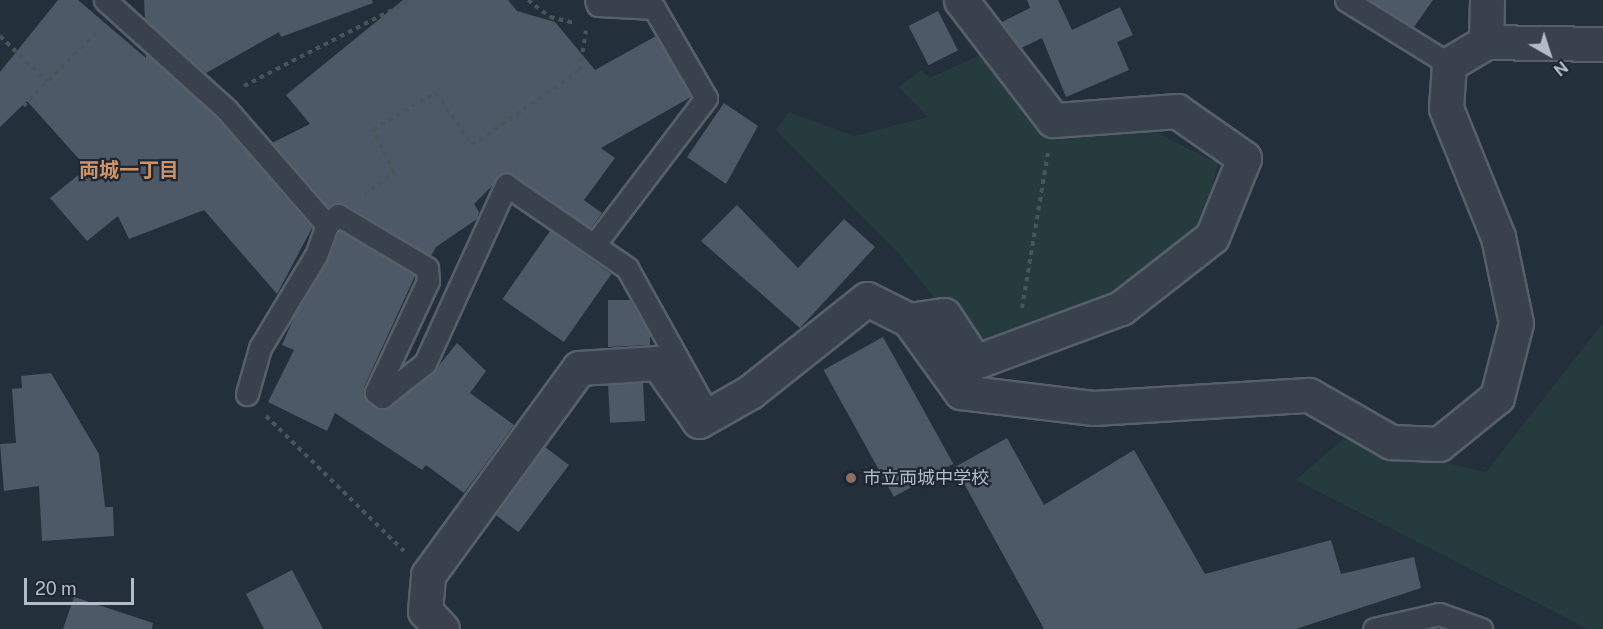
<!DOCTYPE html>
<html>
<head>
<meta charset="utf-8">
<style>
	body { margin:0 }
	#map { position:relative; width:1603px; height:629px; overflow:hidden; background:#242f3c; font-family:"Public Sans","Noto Sans JP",sans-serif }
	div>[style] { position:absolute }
	.green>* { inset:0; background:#263b3d }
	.building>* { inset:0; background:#4e5967; transform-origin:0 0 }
	.path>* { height:4px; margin-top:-2px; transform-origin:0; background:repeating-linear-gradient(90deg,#44585a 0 4.5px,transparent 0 9px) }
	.roads { filter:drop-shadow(2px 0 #565f6a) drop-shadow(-2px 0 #565f6a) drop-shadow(0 2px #565f6a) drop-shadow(0 -2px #565f6a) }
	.lane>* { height:21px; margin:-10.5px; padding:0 10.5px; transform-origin:10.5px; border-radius:10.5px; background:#38414c }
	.street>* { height:33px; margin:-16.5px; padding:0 16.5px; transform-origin:16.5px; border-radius:16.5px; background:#38414c }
	.dots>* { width:16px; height:16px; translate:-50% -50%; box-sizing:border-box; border:3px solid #1d2631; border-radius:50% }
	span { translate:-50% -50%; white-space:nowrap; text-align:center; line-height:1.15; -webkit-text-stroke:4.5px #1d2631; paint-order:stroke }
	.poi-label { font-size:18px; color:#b4bcc7 }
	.left { translate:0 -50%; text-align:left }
	.neighbourhood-label { font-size:20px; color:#d09267; font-weight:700 }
	.north { position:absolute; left:1519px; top:24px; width:60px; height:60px; -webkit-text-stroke:4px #1d2631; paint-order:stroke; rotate:141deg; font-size:16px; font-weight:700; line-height:24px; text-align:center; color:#b4bcc7 }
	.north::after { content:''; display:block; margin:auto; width:21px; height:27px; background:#b4bcc7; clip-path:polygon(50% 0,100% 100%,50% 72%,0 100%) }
	.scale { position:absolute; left:24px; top:578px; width:110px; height:27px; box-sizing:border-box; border:3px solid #b4bcc7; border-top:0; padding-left:8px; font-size:18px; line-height:21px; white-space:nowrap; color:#b4bcc7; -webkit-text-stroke:4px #1d2631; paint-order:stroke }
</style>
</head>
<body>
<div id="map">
	<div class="green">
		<i style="clip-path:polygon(980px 55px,1047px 134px,1143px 126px,1218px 163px,1197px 249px,1116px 303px,979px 354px,897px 251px,776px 130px,789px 112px,854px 136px,928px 117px,899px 87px,921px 70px,930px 78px)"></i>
		<i style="clip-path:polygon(1603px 323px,1603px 629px,1588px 629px,1296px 480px,1343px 439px,1486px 472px)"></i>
	</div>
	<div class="building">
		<i style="clip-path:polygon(58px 0,78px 0,146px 58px,146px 54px,217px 118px,312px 228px,277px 294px,204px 210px,129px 239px,118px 216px,87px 241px,50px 198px,87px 168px,27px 101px,0 127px,0 72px)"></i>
		<i style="clip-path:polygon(144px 0,372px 0,373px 3px,281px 37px,279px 32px,206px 73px,145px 19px)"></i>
		<i style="clip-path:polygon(403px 0,508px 0,517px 11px,555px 22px,595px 70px,656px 36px,691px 97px,601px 148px,615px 158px,584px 200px,602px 213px,591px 228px,506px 172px,474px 204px,479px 212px,477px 219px,436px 247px,431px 256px,345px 204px,328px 207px,272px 143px,310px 124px,286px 95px)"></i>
		<i style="clip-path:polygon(1027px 0,1058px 0,1072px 30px,1120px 7px,1133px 35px,1117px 42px,1129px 70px,1066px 97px,1042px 38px,1021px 48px,1002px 22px,1030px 8px)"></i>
		<i style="clip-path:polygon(1370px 0,1433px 0,1414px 27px)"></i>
		<i style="left:938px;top:11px;width:44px;height:33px;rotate:63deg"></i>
		<i style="clip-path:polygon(724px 103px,758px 126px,726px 184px,687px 157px)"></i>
		<i style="clip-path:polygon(737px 205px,798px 268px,844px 219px,875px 247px,800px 328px,701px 241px)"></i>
		<i style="clip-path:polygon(340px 231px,415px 276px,364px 387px,368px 401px,379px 409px,390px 407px,433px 373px,457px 343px,486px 371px,470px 393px,514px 425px,464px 493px,426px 465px,422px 470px,335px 413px,327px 431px,268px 402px,294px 350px,282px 345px,295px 315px)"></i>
		<i style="left:550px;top:231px;width:75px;height:83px;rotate:35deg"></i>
		<i style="clip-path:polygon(608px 300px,630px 300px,650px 335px,650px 345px,608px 347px)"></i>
		<i style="left:883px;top:337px;width:145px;height:68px;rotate:61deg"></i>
		<i style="clip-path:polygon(51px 373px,99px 454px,105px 507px,113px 507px,114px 536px,42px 541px,39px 486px,4px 491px,0 444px,16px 443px,12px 389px,22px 388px,21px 376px)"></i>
		<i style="left:643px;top:383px;width:38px;height:35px;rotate:87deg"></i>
		<i style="clip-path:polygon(1007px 438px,1044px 505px,1134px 450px,1205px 574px,1331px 540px,1341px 574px,1414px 557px,1421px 588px,1296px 629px,1044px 629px,955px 467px)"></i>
		<i style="left:545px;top:447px;width:30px;height:84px;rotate:37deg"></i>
		<i style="clip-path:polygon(292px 570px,323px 629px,264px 629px,246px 594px)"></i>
		<i style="clip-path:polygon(74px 597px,153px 623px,152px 629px,63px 629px)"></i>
	</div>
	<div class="path">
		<i style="left:528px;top:0;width:28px;rotate:38deg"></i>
		<i style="left:550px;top:17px;width:25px;rotate:14deg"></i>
		<i style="left:0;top:36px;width:66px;rotate:44.4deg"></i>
		<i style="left:244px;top:86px;width:188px;rotate:-27.2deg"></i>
		<i style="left:23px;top:106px;width:106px;rotate:-45deg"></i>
		<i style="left:364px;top:195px;width:38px;rotate:-37deg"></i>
		<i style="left:394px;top:172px;width:48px;rotate:-116deg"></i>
		<i style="left:373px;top:129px;width:73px;rotate:-29.7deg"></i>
		<i style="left:436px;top:93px;width:63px;rotate:55.3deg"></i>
		<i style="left:472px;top:145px;width:131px;rotate:-34.8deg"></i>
		<i style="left:580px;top:70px;width:40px;rotate:-81.5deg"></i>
		<i style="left:1022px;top:308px;width:157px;rotate:-80.5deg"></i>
		<i style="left:266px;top:416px;width:193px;rotate:44.4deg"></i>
	</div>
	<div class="roads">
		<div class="lane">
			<i style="left:105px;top:0;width:163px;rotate:42deg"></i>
			<i style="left:226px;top:109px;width:154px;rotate:49deg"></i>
			<i style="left:327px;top:225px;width:32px;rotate:110deg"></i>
			<i style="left:316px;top:255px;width:109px;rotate:121.1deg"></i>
			<i style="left:260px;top:348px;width:48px;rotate:105.8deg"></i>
			<i style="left:1346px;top:0;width:121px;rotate:31.9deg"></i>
			<i style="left:327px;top:225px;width:15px;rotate:-42deg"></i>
			<i style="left:338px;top:215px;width:104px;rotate:30.8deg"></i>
			<i style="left:427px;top:268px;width:13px;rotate:86deg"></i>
			<i style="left:428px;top:281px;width:123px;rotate:115.1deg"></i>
			<i style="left:376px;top:392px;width:8px;rotate:40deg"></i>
			<i style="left:382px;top:397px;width:55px;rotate:-38.3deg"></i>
			<i style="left:425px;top:363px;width:196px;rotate:-65.5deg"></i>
			<i style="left:506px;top:185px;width:147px;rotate:34.4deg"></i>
			<i style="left:627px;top:268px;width:150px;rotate:60.9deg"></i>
			<i style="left:594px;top:245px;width:185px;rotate:-52.7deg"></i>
			<i style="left:706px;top:98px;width:104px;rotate:-120deg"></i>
			<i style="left:654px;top:8px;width:56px;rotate:-176.9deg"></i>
			<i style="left:598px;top:5px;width:5px;rotate:-112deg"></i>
			<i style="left:1374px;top:629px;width:67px;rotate:-13deg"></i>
			<i style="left:1439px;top:614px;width:45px;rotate:19.7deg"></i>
		</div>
		<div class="street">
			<i style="left:1486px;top:42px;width:42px;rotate:-88.6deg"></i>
			<i style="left:909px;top:320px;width:35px;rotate:-8deg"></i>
			<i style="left:944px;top:315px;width:56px;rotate:56.6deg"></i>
			<i style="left:975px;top:362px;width:156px;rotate:-20.3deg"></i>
			<i style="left:1121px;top:308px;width:115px;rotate:-38deg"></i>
			<i style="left:1212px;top:237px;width:85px;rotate:-67.9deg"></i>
			<i style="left:1244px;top:158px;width:82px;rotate:-145deg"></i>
			<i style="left:1177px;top:111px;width:124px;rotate:175.8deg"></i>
			<i style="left:1053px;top:120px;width:151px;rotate:-127.5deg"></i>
			<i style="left:442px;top:629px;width:25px;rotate:-133deg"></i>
			<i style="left:425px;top:611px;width:36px;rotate:-85deg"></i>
			<i style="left:428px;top:575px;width:256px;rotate:-53.9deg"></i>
			<i style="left:579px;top:368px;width:79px;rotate:-3.6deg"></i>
			<i style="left:658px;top:363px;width:71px;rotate:54.7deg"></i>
			<i style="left:699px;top:421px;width:59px;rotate:-29.6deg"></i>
			<i style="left:750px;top:392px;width:149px;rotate:-38.5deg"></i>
			<i style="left:867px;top:299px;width:47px;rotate:26.6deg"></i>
			<i style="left:909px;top:320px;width:89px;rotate:54.2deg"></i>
			<i style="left:961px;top:392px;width:134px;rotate:6.9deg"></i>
			<i style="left:1094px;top:408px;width:215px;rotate:-3.5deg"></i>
			<i style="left:1309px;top:395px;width:95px;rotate:29.8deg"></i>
			<i style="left:1391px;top:442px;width:48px;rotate:2.4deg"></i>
			<i style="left:1439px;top:444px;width:75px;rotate:-39deg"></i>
			<i style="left:1497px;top:397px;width:76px;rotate:-75.6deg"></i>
			<i style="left:1516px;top:323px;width:88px;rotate:-101.8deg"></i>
			<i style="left:1498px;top:237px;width:139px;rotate:-112deg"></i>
			<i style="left:1446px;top:108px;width:44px;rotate:-86.1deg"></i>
			<i style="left:1449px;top:64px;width:43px;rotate:-30.7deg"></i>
			<i style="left:1486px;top:42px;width:117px;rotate:1deg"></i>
		</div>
	</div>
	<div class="dots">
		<i style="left:851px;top:478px;background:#8d6e63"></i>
	</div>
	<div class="poi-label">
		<span class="left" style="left:863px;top:478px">市立両城中学校</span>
	</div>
	<div class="neighbourhood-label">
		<span style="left:129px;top:170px">両城一丁目</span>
	</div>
	<div class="north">N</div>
	<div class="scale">20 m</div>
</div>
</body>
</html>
